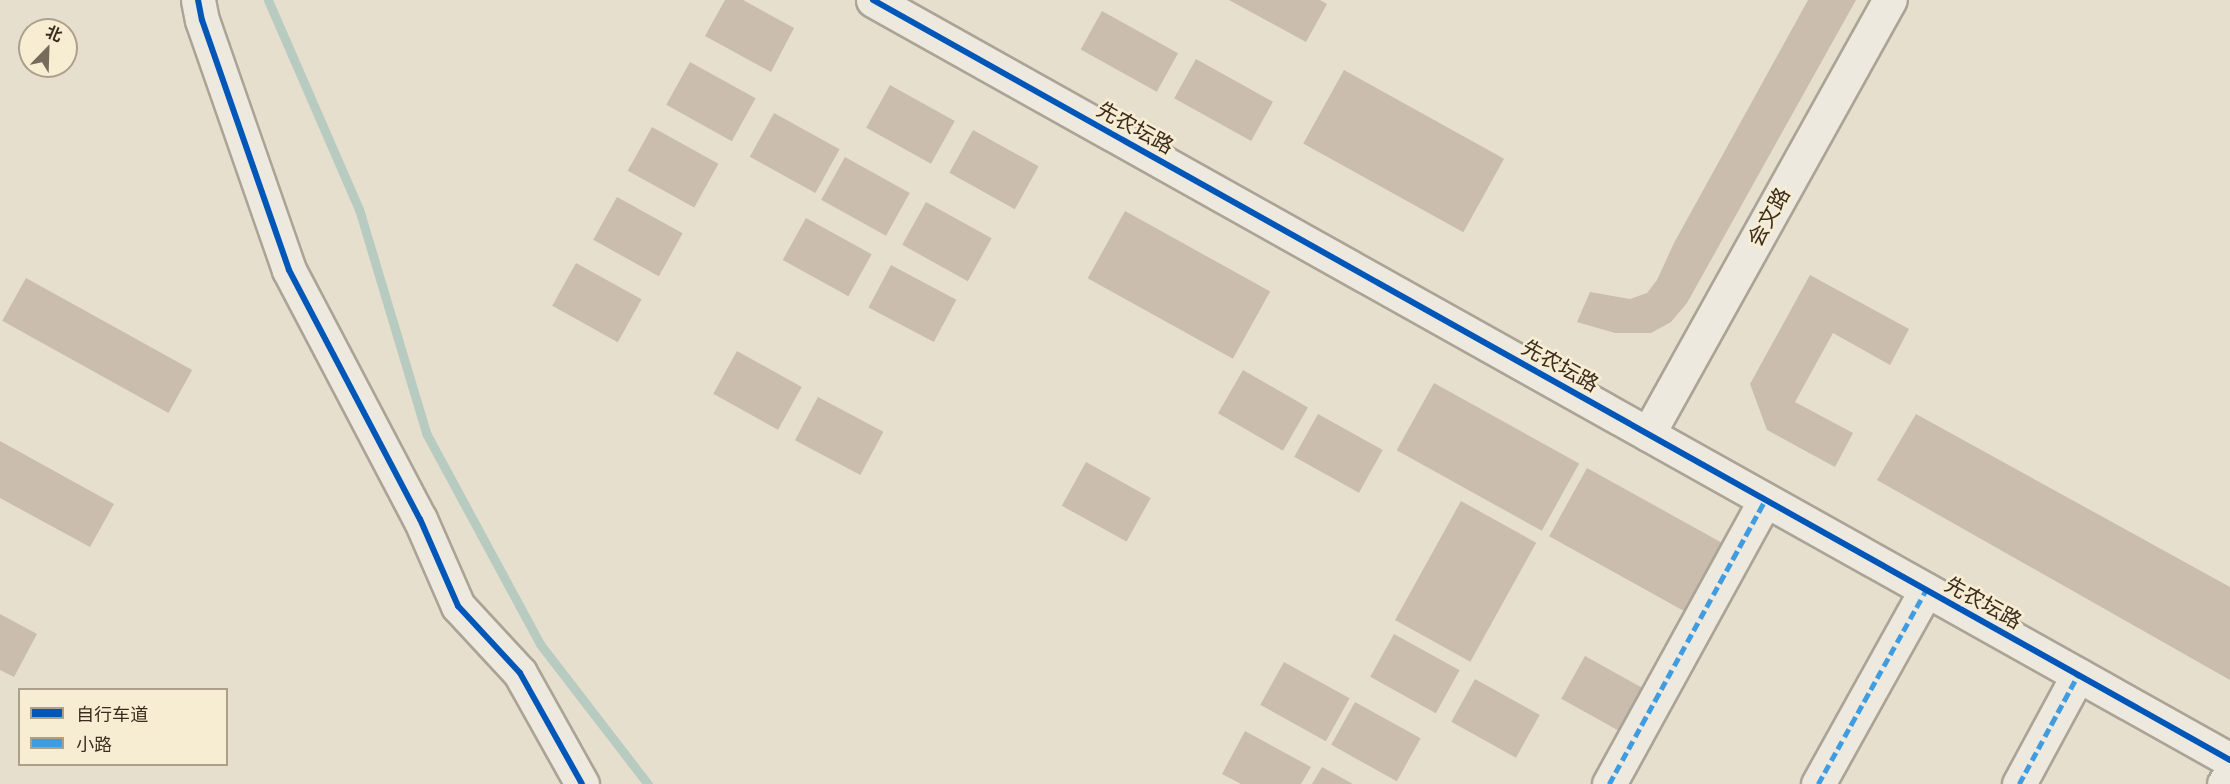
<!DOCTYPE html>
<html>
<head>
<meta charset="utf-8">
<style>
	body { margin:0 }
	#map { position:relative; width:2230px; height:784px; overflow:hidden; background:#e6dfce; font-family:Merriweather,"Noto Sans SC",serif }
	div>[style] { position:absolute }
	.stream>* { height:9px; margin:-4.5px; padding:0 4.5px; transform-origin:4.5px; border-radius:4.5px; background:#b8cbc0 }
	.building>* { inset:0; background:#cabdae; transform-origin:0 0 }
	.roads { filter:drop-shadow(2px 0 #aba496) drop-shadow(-2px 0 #aba496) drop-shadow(0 2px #aba496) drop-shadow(0 -2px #aba496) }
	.street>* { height:33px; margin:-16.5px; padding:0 16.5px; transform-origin:16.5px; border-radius:16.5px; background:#eee9df }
	.secondary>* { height:33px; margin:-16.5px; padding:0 16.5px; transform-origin:16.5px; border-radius:16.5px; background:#eee9df }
	.quiet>* { height:4.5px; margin-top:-2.25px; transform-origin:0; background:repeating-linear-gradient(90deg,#3f9ce0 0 9px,transparent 0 13.5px) }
	.cycleway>* { height:6px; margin:-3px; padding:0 3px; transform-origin:3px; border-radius:3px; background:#0057b8 }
	span { translate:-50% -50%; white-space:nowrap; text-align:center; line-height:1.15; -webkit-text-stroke:5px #f7edd3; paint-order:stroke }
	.street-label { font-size:21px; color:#3b2c1e }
	.legend { position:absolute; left:18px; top:688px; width:210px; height:78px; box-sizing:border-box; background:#f7edd3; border:2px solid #aca08b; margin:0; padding:8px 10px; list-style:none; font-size:18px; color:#3b2c1e }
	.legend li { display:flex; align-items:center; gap:12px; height:30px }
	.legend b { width:30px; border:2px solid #aca08b }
	.north { position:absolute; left:18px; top:18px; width:60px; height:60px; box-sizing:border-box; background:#f7edd3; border:2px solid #aca08b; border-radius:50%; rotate:23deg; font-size:16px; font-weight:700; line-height:24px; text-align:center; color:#3b2c1e }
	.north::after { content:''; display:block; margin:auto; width:21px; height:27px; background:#776b5c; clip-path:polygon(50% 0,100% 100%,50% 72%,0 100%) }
</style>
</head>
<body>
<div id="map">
	<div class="stream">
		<i style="left:268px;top:0;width:228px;rotate:66.5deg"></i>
		<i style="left:359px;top:209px;width:234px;rotate:73.3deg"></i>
		<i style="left:426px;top:433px;width:240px;rotate:61.6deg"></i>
		<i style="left:540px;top:644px;width:177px;rotate:52.4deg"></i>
	</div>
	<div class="building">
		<i style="clip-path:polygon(725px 0,743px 0,794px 28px,771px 72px,705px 36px)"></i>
		<i style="clip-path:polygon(1229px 0,1320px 0,1327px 4px,1306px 42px)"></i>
		<i style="clip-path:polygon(1808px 0,1856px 0,1687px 303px,1671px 322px,1651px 333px,1615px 333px,1577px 322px,1590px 292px,1630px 299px,1647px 293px,1657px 280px,1674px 243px)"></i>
		<i style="left:1102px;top:11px;width:87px;height:44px;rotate:29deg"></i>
		<i style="left:1196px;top:59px;width:88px;height:45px;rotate:29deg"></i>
		<i style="left:690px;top:62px;width:75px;height:49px;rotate:29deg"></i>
		<i style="left:1344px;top:70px;width:183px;height:84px;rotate:29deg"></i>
		<i style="left:890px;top:85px;width:74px;height:49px;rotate:29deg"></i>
		<i style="left:774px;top:113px;width:75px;height:50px;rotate:29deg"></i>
		<i style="left:652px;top:127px;width:76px;height:50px;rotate:29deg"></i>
		<i style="left:973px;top:130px;width:75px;height:49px;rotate:29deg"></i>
		<i style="left:845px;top:157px;width:74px;height:49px;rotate:29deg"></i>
		<i style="left:617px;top:197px;width:75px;height:49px;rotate:29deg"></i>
		<i style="left:926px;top:202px;width:75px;height:49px;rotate:29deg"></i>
		<i style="left:1125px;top:211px;width:166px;height:77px;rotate:29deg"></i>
		<i style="left:806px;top:218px;width:75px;height:48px;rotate:29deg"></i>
		<i style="left:576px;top:263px;width:75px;height:49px;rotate:29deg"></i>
		<i style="left:891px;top:265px;width:74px;height:48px;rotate:28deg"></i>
		<i style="clip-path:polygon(1810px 275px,1909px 329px,1890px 365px,1833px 333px,1795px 402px,1853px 433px,1835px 467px,1767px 430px,1750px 384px)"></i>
		<i style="left:26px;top:278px;width:190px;height:49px;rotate:29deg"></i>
		<i style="left:737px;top:351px;width:74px;height:49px;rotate:29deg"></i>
		<i style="left:1243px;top:370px;width:75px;height:50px;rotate:30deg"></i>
		<i style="left:1434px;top:383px;width:166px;height:77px;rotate:29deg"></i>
		<i style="left:818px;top:397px;width:74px;height:49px;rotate:28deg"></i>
		<i style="left:1318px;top:414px;width:74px;height:49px;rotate:29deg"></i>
		<i style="clip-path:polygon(1916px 414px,2230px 587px,2230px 680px,1877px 480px)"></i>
		<i style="clip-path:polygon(0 441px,114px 504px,90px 547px,0 498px)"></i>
		<i style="left:1086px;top:462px;width:74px;height:50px;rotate:29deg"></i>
		<i style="left:1587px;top:468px;width:166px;height:78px;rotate:29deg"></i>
		<i style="left:1461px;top:501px;width:86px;height:136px;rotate:29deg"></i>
		<i style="clip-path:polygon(0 614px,37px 634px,14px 677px,0 670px)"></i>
		<i style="left:1394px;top:634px;width:75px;height:49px;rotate:29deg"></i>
		<i style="left:1585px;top:656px;width:74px;height:49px;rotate:29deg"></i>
		<i style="left:1284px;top:662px;width:75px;height:49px;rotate:29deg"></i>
		<i style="left:1475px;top:679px;width:74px;height:49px;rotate:29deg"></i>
		<i style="left:1355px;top:702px;width:75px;height:49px;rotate:29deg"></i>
		<i style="clip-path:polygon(1245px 731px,1311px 767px,1301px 784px,1241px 784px,1222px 774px)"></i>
		<i style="clip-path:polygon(1322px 767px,1353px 784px,1312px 784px)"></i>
	</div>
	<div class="roads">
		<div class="street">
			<i style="left:198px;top:0;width:20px;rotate:79deg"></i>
			<i style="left:202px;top:20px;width:265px;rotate:70.8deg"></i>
			<i style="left:289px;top:270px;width:281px;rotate:62.3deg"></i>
			<i style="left:420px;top:519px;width:95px;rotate:66.4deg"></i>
			<i style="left:458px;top:606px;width:91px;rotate:47.2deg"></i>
			<i style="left:520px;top:673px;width:127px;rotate:60.8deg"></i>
			<i style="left:1609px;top:784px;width:324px;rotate:-61.2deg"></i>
			<i style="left:1818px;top:784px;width:222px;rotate:-60.9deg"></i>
			<i style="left:2019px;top:784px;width:124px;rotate:-61.6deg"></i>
			<i style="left:2224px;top:784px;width:12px;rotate:-59deg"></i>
		</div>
		<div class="secondary">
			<i style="left:873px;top:0;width:1555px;rotate:29.25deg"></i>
			<i style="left:1648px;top:434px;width:497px;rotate:-60.9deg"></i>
		</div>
	</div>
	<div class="quiet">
		<i style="left:1609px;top:784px;width:324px;rotate:-61.2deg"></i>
		<i style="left:1818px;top:784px;width:222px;rotate:-60.9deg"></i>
		<i style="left:2019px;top:784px;width:124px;rotate:-61.6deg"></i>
	</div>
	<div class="cycleway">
		<i style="left:198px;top:0;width:20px;rotate:79deg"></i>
		<i style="left:202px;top:20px;width:265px;rotate:70.8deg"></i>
		<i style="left:289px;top:270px;width:281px;rotate:62.3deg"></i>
		<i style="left:420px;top:519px;width:95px;rotate:66.4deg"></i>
		<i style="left:458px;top:606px;width:91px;rotate:47.2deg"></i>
		<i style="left:520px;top:673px;width:127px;rotate:60.8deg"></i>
		<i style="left:873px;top:0;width:1555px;rotate:29.25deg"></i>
	</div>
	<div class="street-label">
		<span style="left:1135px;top:128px;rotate:29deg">先农坛路</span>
		<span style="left:1769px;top:217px;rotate:-61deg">会文路</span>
		<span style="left:1560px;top:366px;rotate:29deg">先农坛路</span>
		<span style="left:1983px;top:603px;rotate:29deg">先农坛路</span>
	</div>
	<ul class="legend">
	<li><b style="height:8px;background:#0057b8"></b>自行车道</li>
	<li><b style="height:8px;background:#3f9ce0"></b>小路</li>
	</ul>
	<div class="north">北</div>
</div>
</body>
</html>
